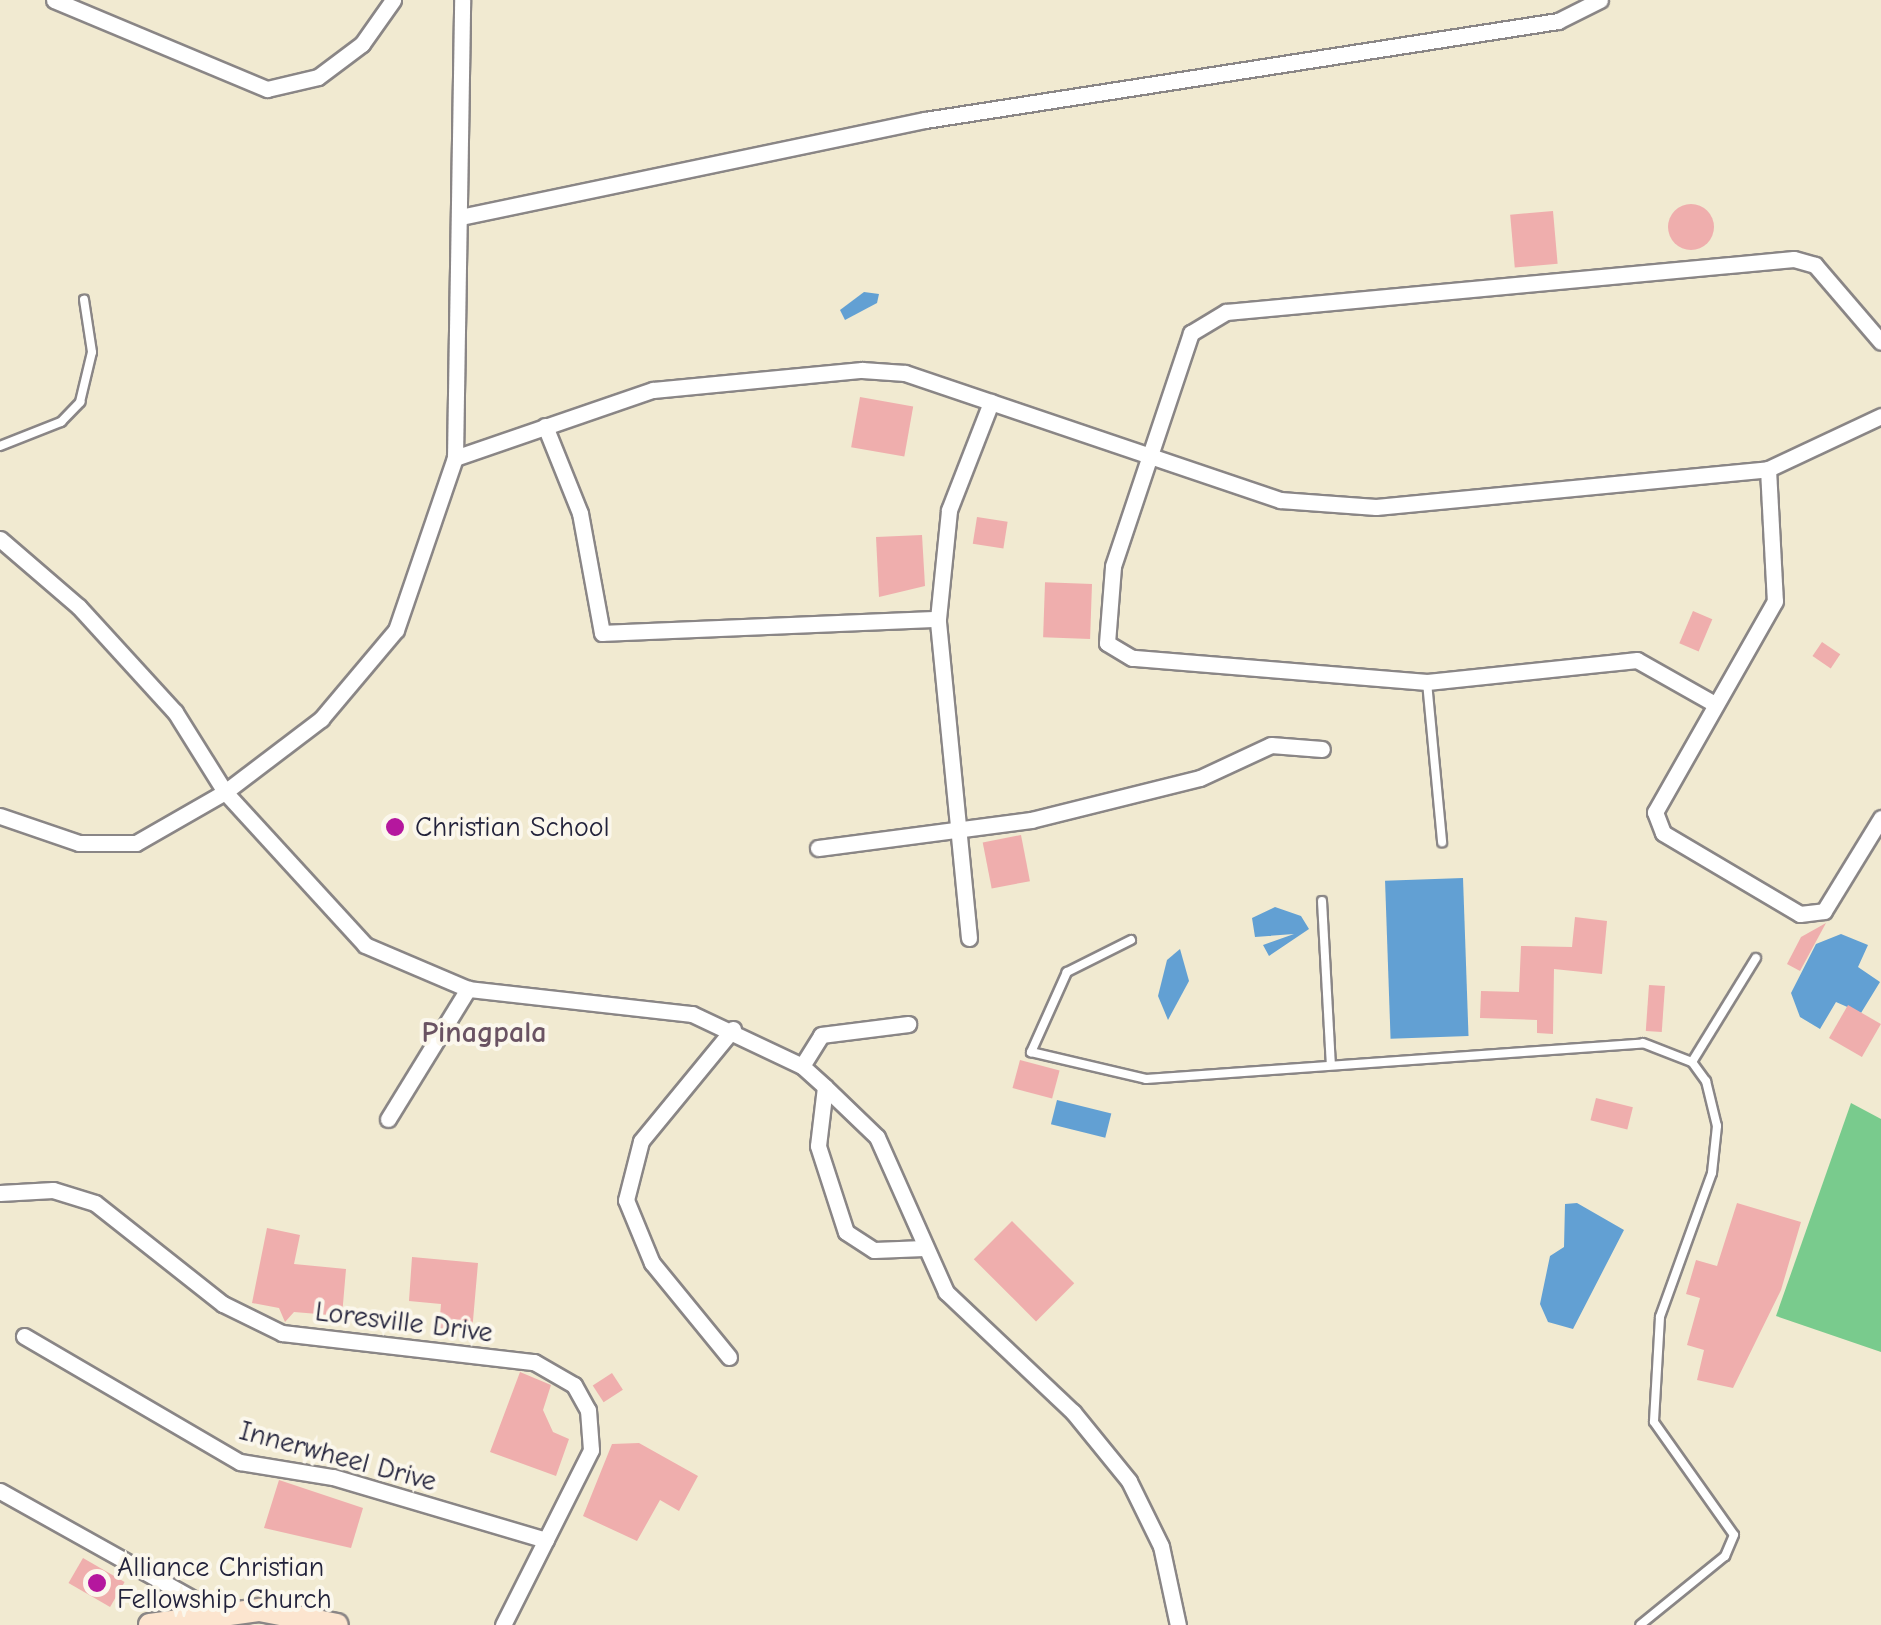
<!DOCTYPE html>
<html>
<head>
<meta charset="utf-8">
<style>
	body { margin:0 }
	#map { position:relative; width:1881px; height:1625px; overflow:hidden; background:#f1ead1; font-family:"Comic Neue",sans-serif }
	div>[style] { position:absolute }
	.green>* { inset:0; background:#79cb8d }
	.water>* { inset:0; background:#62a0d3; transform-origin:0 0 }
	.building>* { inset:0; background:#efaead; transform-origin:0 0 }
	.round { border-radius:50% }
	.roads { filter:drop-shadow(2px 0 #8a8686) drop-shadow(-2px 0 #8a8686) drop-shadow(0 2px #8a8686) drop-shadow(0 -2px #8a8686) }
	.lane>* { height:8px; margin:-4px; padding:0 4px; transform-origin:4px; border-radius:4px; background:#fff }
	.street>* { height:15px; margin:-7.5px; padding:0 7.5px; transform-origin:7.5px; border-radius:7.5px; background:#fff }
	.secondary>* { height:22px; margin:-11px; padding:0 11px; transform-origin:11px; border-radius:11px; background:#fce5cf }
	.dots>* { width:28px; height:28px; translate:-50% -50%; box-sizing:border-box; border:5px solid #fbf7ec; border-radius:50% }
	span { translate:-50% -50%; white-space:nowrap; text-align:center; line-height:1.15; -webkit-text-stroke:8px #fbf7ec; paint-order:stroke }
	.poi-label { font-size:28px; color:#22223b }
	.left { translate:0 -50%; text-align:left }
	.street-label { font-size:28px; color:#22223b }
	.neighbourhood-label { font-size:30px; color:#6a5363; font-weight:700 }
</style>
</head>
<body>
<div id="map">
	<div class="green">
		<i style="clip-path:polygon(1851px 1103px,1881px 1119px,1881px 1352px,1776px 1316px)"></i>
	</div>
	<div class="water">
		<i style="clip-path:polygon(864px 292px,879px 294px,877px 303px,845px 320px,840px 310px)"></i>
		<i style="left:1463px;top:878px;width:158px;height:78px;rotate:88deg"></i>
		<i style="clip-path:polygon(1275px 907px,1301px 916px,1309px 929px,1269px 956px,1263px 945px,1294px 934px,1255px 937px,1252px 918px)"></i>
		<i style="clip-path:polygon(1841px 934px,1868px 945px,1858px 967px,1880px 982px,1861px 1013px,1836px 1002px,1820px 1029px,1800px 1017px,1791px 993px,1816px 944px)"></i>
		<i style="clip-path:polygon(1180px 949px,1189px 981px,1168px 1020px,1158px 996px,1167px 960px)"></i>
		<i style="left:1057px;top:1100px;width:56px;height:25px;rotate:14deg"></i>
		<i style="clip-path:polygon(1577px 1203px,1624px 1230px,1573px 1329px,1548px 1322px,1540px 1304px,1550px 1256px,1564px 1247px,1565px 1204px)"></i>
	</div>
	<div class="building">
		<i class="round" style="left:1668px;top:204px;width:46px;height:46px"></i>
		<i style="left:1553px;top:211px;width:53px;height:43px;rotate:85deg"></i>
		<i style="left:860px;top:397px;width:54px;height:51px;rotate:10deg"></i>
		<i style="left:977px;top:517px;width:31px;height:27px;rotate:9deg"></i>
		<i style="clip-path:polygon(922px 535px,925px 586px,879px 597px,876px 537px)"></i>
		<i style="left:1092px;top:584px;width:55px;height:47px;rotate:92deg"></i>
		<i style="left:1693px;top:611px;width:21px;height:35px;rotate:23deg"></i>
		<i style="left:1822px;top:642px;width:22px;height:17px;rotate:34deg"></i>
		<i style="left:1021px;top:835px;width:47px;height:39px;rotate:79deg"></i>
		<i style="clip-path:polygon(1575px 917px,1607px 921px,1602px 974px,1554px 969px,1553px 1034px,1537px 1033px,1537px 1020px,1480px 1018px,1481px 991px,1519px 992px,1521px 946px,1572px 947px)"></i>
		<i style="clip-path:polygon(1826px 923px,1800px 971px,1787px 964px,1801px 937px)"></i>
		<i style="left:1649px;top:985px;width:16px;height:46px;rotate:4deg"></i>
		<i style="left:1848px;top:1005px;width:38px;height:38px;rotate:30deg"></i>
		<i style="left:1020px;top:1060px;width:41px;height:29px;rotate:15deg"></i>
		<i style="left:1596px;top:1098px;width:38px;height:23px;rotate:14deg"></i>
		<i style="clip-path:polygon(1737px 1203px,1801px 1222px,1781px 1290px,1733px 1388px,1697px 1380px,1704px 1350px,1687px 1345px,1700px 1298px,1686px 1294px,1696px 1260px,1717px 1266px)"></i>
		<i style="left:1012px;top:1221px;width:88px;height:54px;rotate:45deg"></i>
		<i style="clip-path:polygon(267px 1228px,300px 1235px,294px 1264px,346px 1269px,342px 1316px,294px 1312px,285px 1322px,279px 1308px,252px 1303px)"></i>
		<i style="clip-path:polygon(412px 1257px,478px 1263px,472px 1332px,439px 1328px,441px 1304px,409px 1301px)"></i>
		<i style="clip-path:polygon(520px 1372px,551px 1385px,543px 1410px,553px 1432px,569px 1439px,556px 1476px,490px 1452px)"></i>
		<i style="left:612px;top:1373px;width:20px;height:23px;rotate:57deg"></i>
		<i style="clip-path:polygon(639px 1443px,698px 1476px,679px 1511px,660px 1500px,637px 1541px,583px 1516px,612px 1444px)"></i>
		<i style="clip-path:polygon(279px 1480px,363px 1508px,351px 1548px,264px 1528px)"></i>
		<i style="left:83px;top:1558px;width:48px;height:29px;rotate:30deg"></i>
	</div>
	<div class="roads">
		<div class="lane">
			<i style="left:0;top:446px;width:66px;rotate:-21.5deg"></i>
			<i style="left:61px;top:422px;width:28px;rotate:-46deg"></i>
			<i style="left:80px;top:402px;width:51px;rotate:-76.5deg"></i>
			<i style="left:92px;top:352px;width:53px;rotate:-98.7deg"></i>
			<i style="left:1427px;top:682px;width:161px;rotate:84.6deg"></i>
			<i style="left:1322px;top:901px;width:164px;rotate:86.9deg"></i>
			<i style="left:1131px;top:940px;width:72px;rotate:153.4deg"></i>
			<i style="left:1067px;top:972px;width:88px;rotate:114.2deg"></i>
			<i style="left:1031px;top:1052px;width:118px;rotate:13.2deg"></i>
			<i style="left:1146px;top:1079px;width:498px;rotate:-4.1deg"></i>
			<i style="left:1643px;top:1043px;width:53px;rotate:21.2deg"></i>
			<i style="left:1692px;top:1062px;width:24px;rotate:54deg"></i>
			<i style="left:1706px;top:1081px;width:46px;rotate:76.3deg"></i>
			<i style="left:1717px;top:1126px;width:47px;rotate:96.1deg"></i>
			<i style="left:1712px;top:1173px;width:153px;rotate:109.9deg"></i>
			<i style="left:1660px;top:1317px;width:105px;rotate:93.3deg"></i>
			<i style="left:1654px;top:1422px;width:138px;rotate:54.7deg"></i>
			<i style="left:1734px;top:1535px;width:23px;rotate:113deg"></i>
			<i style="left:1725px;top:1556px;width:109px;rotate:140.9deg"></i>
			<i style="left:1692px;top:1062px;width:122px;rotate:-58.4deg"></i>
		</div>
		<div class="street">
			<i style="left:54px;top:0;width:231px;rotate:22.7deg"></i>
			<i style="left:267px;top:89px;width:52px;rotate:-13.2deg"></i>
			<i style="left:318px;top:77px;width:55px;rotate:-36.9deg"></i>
			<i style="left:362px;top:44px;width:54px;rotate:-54.8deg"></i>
			<i style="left:460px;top:217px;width:475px;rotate:-11.8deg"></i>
			<i style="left:925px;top:120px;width:641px;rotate:-8.89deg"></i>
			<i style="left:1558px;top:21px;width:47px;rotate:-26.6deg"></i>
			<i style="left:545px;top:426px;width:94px;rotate:68.1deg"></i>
			<i style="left:580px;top:513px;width:122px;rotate:79.6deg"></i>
			<i style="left:602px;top:633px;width:336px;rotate:-2.4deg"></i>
			<i style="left:455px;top:458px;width:209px;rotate:-19deg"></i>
			<i style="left:653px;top:390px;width:210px;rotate:-5.5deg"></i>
			<i style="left:862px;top:370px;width:43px;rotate:4deg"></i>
			<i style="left:905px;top:373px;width:396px;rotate:18.7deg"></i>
			<i style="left:1280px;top:500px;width:96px;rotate:4.2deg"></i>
			<i style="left:1376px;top:507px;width:394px;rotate:-5.5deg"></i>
			<i style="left:1768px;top:469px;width:125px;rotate:-25.1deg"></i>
			<i style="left:1768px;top:469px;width:132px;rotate:87deg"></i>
			<i style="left:1775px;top:601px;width:243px;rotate:119.6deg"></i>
			<i style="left:1655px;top:812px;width:22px;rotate:69deg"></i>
			<i style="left:1663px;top:833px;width:159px;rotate:30.6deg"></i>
			<i style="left:1800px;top:914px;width:24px;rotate:-7deg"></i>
			<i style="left:1824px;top:911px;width:109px;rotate:-58.5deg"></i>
			<i style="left:0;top:539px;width:104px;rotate:40.7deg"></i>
			<i style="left:79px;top:607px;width:142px;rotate:47.6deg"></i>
			<i style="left:175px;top:712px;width:94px;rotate:58deg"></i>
			<i style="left:225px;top:792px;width:207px;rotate:47.5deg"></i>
			<i style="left:365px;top:945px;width:112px;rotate:23.1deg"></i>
			<i style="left:468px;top:989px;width:225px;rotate:6.4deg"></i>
			<i style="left:692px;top:1014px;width:122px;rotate:25.3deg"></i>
			<i style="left:802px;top:1066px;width:31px;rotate:42deg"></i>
			<i style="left:825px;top:1087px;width:72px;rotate:43.9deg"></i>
			<i style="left:877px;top:1137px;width:170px;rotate:66deg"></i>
			<i style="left:946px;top:1292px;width:175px;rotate:43.4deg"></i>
			<i style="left:1073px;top:1412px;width:89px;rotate:50.9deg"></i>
			<i style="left:1129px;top:1481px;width:72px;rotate:63.8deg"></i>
			<i style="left:1161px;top:1546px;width:81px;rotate:77.9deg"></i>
			<i style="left:1713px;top:703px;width:87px;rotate:-150.5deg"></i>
			<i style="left:1637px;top:660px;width:211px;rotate:174deg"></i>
			<i style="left:1427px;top:682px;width:296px;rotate:-175.3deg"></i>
			<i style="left:1132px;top:658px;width:29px;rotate:-149deg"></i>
			<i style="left:1107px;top:643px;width:77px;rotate:-85.5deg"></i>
			<i style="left:1113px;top:566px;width:246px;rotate:-71.5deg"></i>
			<i style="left:1191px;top:333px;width:41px;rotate:-31deg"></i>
			<i style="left:1226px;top:312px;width:570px;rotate:-5.33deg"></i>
			<i style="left:1794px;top:259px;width:22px;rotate:16deg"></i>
			<i style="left:1815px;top:265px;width:101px;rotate:49.4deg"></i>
			<i style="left:0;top:816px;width:83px;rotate:18.9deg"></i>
			<i style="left:79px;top:843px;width:57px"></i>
			<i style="left:136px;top:843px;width:103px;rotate:-29.8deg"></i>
			<i style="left:225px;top:792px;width:121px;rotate:-37.2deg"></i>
			<i style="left:321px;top:719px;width:116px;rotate:-49.9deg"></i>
			<i style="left:396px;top:630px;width:182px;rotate:-71.1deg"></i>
			<i style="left:455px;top:458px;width:458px;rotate:-89.1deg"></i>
			<i style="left:818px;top:848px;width:215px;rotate:-7.5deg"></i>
			<i style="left:1031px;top:820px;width:174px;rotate:-14deg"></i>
			<i style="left:1200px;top:778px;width:78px;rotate:-24.9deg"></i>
			<i style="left:1271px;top:745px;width:51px;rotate:4.5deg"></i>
			<i style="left:969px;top:938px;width:321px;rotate:-95.6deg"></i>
			<i style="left:938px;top:619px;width:110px;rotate:-84.2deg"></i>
			<i style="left:949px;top:510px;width:116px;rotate:-68.7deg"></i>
			<i style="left:802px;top:1066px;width:36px;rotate:-58deg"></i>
			<i style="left:821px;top:1035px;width:88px;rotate:-7.2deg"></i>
			<i style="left:825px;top:1087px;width:59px;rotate:96.8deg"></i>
			<i style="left:818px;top:1146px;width:90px;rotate:72deg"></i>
			<i style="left:846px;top:1232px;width:33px;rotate:33deg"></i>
			<i style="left:874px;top:1250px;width:50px;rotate:-2.3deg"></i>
			<i style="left:388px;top:1119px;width:153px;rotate:-58.4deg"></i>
			<i style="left:0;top:1193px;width:53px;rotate:-3.2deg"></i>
			<i style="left:53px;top:1190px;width:44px;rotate:17.2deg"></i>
			<i style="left:95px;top:1203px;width:163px;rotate:38.3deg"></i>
			<i style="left:223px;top:1304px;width:66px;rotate:26.2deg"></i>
			<i style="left:282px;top:1333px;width:254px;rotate:6.6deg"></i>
			<i style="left:534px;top:1362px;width:46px;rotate:29.9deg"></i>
			<i style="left:574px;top:1385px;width:29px;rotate:61deg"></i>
			<i style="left:588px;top:1410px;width:40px;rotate:85.7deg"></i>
			<i style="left:591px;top:1450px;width:196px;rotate:116.7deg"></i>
			<i style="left:24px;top:1336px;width:250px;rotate:30.3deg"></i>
			<i style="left:240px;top:1462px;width:94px;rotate:9.2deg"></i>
			<i style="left:333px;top:1477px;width:222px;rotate:16.5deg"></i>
			<i style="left:729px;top:1357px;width:122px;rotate:-129.3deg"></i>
			<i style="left:652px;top:1263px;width:68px;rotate:-112.4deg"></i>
			<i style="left:626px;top:1200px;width:61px;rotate:-75.7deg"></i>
			<i style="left:641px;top:1141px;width:145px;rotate:-50.6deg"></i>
			<i style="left:0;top:1491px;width:244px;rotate:29.2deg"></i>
		</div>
		<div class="secondary">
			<i style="left:150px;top:1625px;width:111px;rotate:-7.8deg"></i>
			<i style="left:260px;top:1610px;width:78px;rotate:11deg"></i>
		</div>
	</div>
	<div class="dots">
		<i style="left:395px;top:827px;background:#b5179e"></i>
		<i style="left:97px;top:1583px;background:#b5179e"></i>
	</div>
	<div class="poi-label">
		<span class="left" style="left:415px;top:827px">Christian School</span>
		<span class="left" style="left:117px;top:1583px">Alliance Christian<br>Fellowship Church</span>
	</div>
	<div class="street-label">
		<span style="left:404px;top:1322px;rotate:7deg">Loresville Drive</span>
		<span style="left:338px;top:1456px;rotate:15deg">Innerwheel Drive</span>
	</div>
	<div class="neighbourhood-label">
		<span style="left:484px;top:1033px">Pinagpala</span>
	</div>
</div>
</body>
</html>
